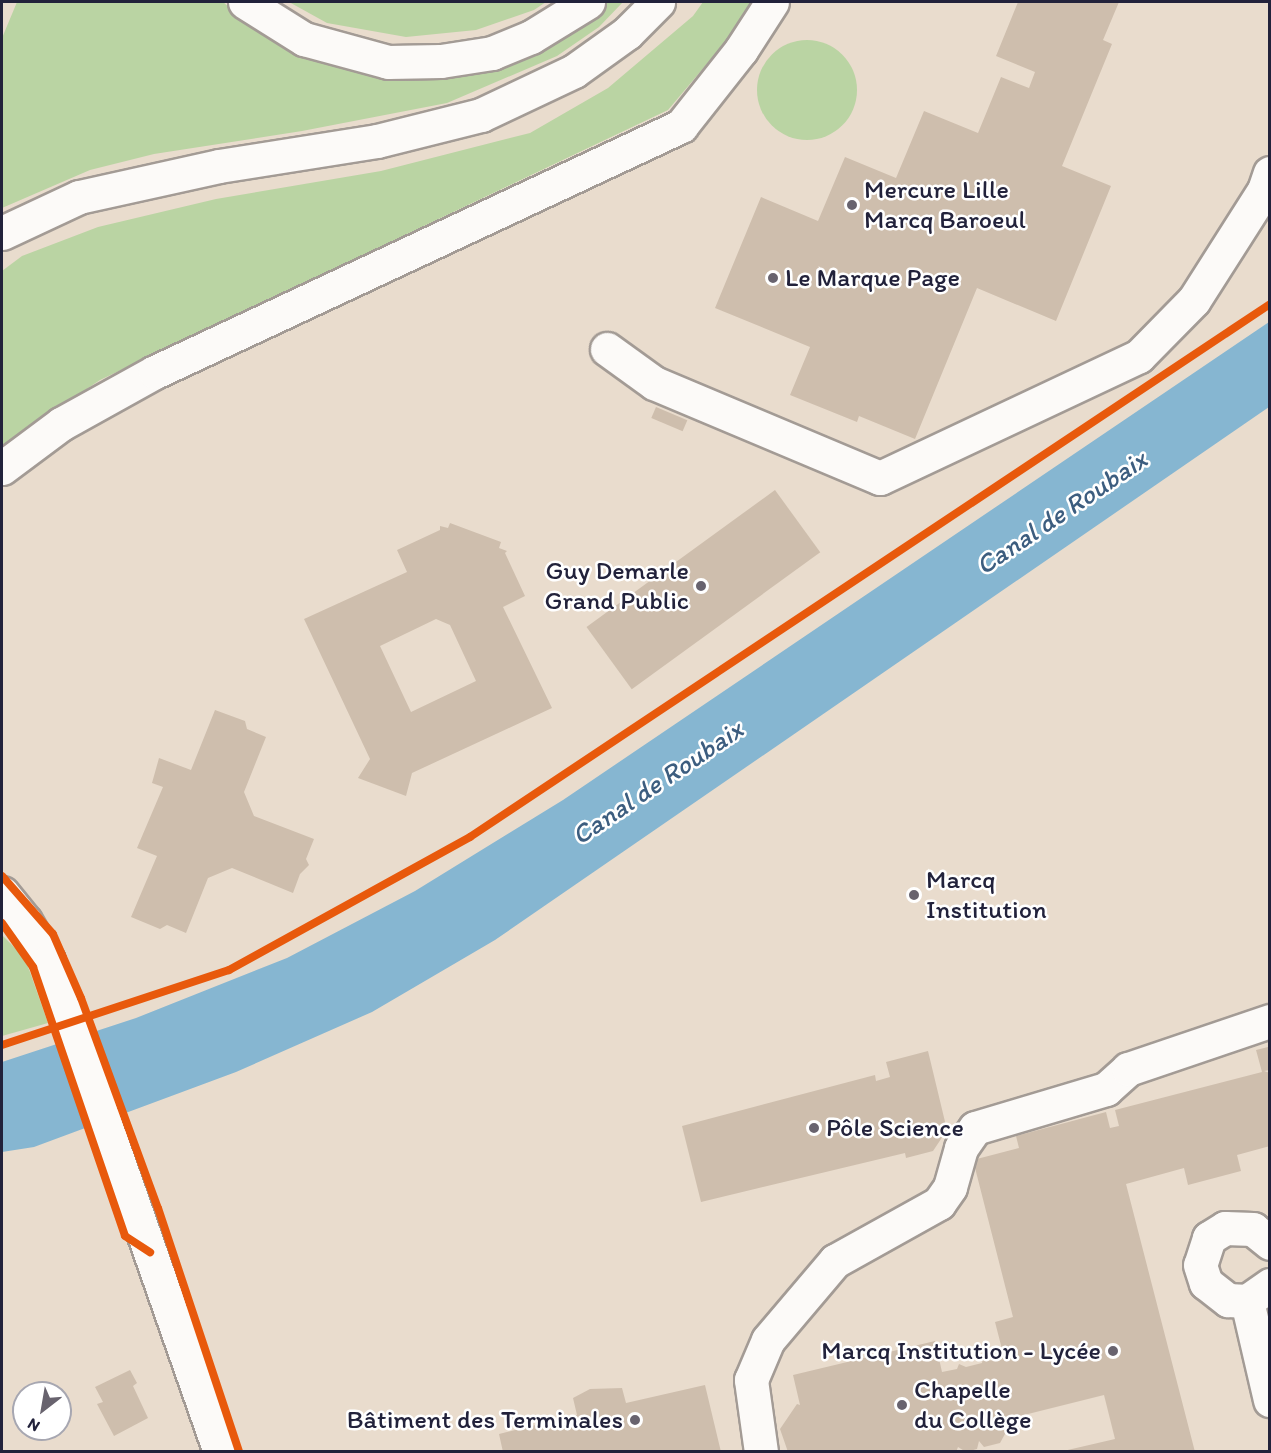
<!DOCTYPE html>
<html>
<head>
<meta charset="utf-8">
<style>
	body { margin:0 }
	#map { position:relative; width:1271px; height:1453px; overflow:hidden; background:#e9dccd; font-family:Itim,sans-serif }
	div>[style] { position:absolute }
	.green>* { inset:0; background:#bad4a3 }
	.round { border-radius:50% }
	.water>* { inset:0; background:#86b6d1 }
	.building>* { inset:0; background:#cebead; transform-origin:0 0 }
	.roads { filter:drop-shadow(2px 0 #a39b95) drop-shadow(-2px 0 #a39b95) drop-shadow(0 2px #a39b95) drop-shadow(0 -2px #a39b95) }
	.minor>* { height:33px; margin:-16.5px; padding:0 16.5px; transform-origin:16.5px; border-radius:16.5px; background:#fcfaf8 }
	.highway>* { height:33px; margin:-16.5px; padding:0 16.5px; transform-origin:16.5px; border-radius:16.5px; background:#fcfaf8 }
	.cycleway>* { height:8px; margin:-4px; padding:0 4px; transform-origin:4px; border-radius:4px; background:#e8590c }
	.dots>* { width:16px; height:16px; translate:-50% -50%; box-sizing:border-box; border:3px solid #fff; border-radius:50% }
	span { translate:-50% -50%; white-space:nowrap; text-align:center; line-height:1.15; -webkit-text-stroke:5px #fff; paint-order:stroke }
	.poi-label { font-size:26px; color:#22223b }
	.left { translate:0 -50%; text-align:left }
	.right { translate:-100% -50%; text-align:right }
	.water-label { font-size:27px; color:#3c5d7f; font-style:italic }
	.frame { position:absolute; inset:0; border:3px solid #22223b; pointer-events:none }
	.north { position:absolute; left:12px; top:1381px; width:60px; height:60px; box-sizing:border-box; background:#fff; border:2px solid #a7a7b1; border-radius:50%; rotate:211deg; font-size:16px; font-weight:700; line-height:24px; text-align:center; color:#22223b }
	.north::after { content:''; display:block; margin:auto; width:21px; height:27px; background:#68636e; clip-path:polygon(50% 0,100% 100%,50% 72%,0 100%) }
</style>
</head>
<body>
<div id="map">
	<div class="green">
		<i style="clip-path:polygon(17px 2px,223px 2px,249px 24px,305px 54px,417px 75px,603px 2px,623px 2px,599px 27px,557px 56px,447px 103px,302px 131px,154px 154px,90px 170px,2px 208px,2px 38px)"></i>
		<i style="clip-path:polygon(289px 2px,546px 2px,534px 10px,476px 30px,406px 37px,327px 23px)"></i>
		<i style="clip-path:polygon(703px 2px,759px 2px,668px 110px,100px 380px,2px 446px,2px 271px,22px 256px,98px 227px,216px 199px,381px 171px,530px 133px,608px 88px,693px 16px)"></i>
		<i class="round" style="left:757px;top:40px;width:100px;height:100px"></i>
		<i style="clip-path:polygon(2px 935px,25px 958px,48px 1023px,2px 1036px)"></i>
	</div>
	<div class="water">
		<i style="clip-path:polygon(1269px 322px,1269px 407px,495px 940px,372px 1012px,236px 1072px,34px 1147px,2px 1152px,2px 1062px,136px 1018px,287px 958px,415px 891px,563px 800px)"></i>
	</div>
	<div class="building">
		<i style="clip-path:polygon(1018px 2px,1119px 2px,1103px 40px,1112px 44px,1062px 166px,1111px 186px,1056px 321px,977px 288px,915px 439px,859px 416px,857px 422px,790px 395px,810px 347px,715px 308px,761px 197px,818px 221px,845px 157px,896px 178px,924px 111px,978px 133px,1001px 77px,1029px 88px,1035px 72px,996px 56px)"></i>
		<i style="left:656px;top:407px;width:34px;height:12px;rotate:23deg"></i>
		<i style="left:775px;top:490px;width:77px;height:233px;rotate:54deg"></i>
		<i style="clip-path:polygon(evenodd,450px 523px,501px 542px,499px 548px,507px 551px,505px 553px,525px 596px,503px 607px,552px 708px,412px 773px,406px 796px,358px 778px,370px 759px,304px 619px,407px 572px,397px 550px,440px 530px,440px 526px,448px 528px,450px 523px,436px 619px,450px 625px,476px 681px,411px 712px,380px 646px,436px 619px)"></i>
		<i style="clip-path:polygon(215px 710px,245px 721px,247px 729px,266px 737px,244px 792px,254px 816px,314px 839px,306px 859px,309px 865px,300px 874px,293px 893px,232px 868px,208px 878px,186px 933px,167px 925px,160px 929px,131px 917px,157px 856px,137px 848px,163px 787px,152px 783px,159px 758px,191px 770px)"></i>
		<i style="clip-path:polygon(1268px 1047px,1270px 1070px,1264px 1071px,1270px 1073px,1270px 1146px,1237px 1155px,1241px 1171px,1188px 1185px,1184px 1168px,1126px 1184px,1195px 1452px,1059px 1452px,1115px 1439px,1104px 1395px,1004px 1420px,1005px 1434px,1000px 1443px,984px 1447px,979px 1441px,977px 1449px,966px 1452px,958px 1447px,956px 1452px,788px 1452px,780px 1429px,797px 1404px,800px 1405px,793px 1375px,935px 1341px,942px 1372px,957px 1369px,959px 1364px,966px 1367px,982px 1363px,983px 1358px,988px 1361px,1004px 1357px,995px 1322px,1013px 1317px,973px 1160px,1019px 1148px,1016px 1136px,1106px 1112px,1110px 1128px,1119px 1126px,1115px 1110px,1262px 1072px,1256px 1050px)"></i>
		<i style="clip-path:polygon(928px 1051px,947px 1130px,933px 1151px,906px 1158px,905px 1153px,701px 1202px,682px 1126px,875px 1075px,876px 1081px,890px 1077px,886px 1062px)"></i>
		<i style="clip-path:polygon(130px 1370px,137px 1383px,133px 1386px,148px 1418px,114px 1436px,97px 1404px,103px 1402px,95px 1387px)"></i>
		<i style="clip-path:polygon(705px 1385px,721px 1452px,503px 1452px,499px 1434px,577px 1415px,573px 1398px,590px 1389px,622px 1388px,626px 1403px)"></i>
	</div>
	<div class="roads">
		<div class="minor">
			<i style="left:607px;top:349px;width:58px;rotate:35.9deg"></i>
			<i style="left:654px;top:383px;width:245px;rotate:22.8deg"></i>
			<i style="left:880px;top:478px;width:286px;rotate:-25.2deg"></i>
			<i style="left:1139px;top:356px;width:78px;rotate:-45.5deg"></i>
			<i style="left:1194px;top:300px;width:130px;rotate:-57.5deg"></i>
			<i style="left:1264px;top:190px;width:18px;rotate:-71deg"></i>
			<i style="left:2px;top:468px;width:74px;rotate:-36.7deg"></i>
			<i style="left:61px;top:424px;width:107px;rotate:-29deg"></i>
			<i style="left:155px;top:372px;width:581px;rotate:-25.06deg"></i>
			<i style="left:681px;top:126px;width:97px;rotate:-51.7deg"></i>
			<i style="left:741px;top:50px;width:57px;rotate:-57.1deg"></i>
			<i style="left:2px;top:893px;width:36px;rotate:51deg"></i>
			<i style="left:25px;top:921px;width:46px;rotate:60.1deg"></i>
			<i style="left:48px;top:961px;width:520px;rotate:70.69deg"></i>
			<i style="left:1270px;top:1243px;width:22px;rotate:-141deg"></i>
			<i style="left:1253px;top:1229px;width:28px;rotate:-178deg"></i>
			<i style="left:1225px;top:1228px;width:19px;rotate:148deg"></i>
			<i style="left:1209px;top:1238px;width:28px;rotate:108deg"></i>
			<i style="left:1200px;top:1265px;width:19px;rotate:72deg"></i>
			<i style="left:1206px;top:1283px;width:28px;rotate:38deg"></i>
			<i style="left:1228px;top:1300px;width:19px;rotate:3deg"></i>
			<i style="left:1247px;top:1301px;width:28px;rotate:-35deg"></i>
			<i style="left:1247px;top:1301px;width:102px;rotate:76.9deg"></i>
			<i style="left:761px;top:1452px;width:73px;rotate:-97.9deg"></i>
			<i style="left:751px;top:1380px;width:43px;rotate:-67deg"></i>
			<i style="left:768px;top:1340px;width:104px;rotate:-49.7deg"></i>
			<i style="left:835px;top:1261px;width:119px;rotate:-29.1deg"></i>
			<i style="left:939px;top:1203px;width:19px;rotate:-55deg"></i>
			<i style="left:950px;top:1187px;width:41px;rotate:-74.2deg"></i>
			<i style="left:961px;top:1148px;width:24px;rotate:-55deg"></i>
			<i style="left:975px;top:1128px;width:137px;rotate:-16.6deg"></i>
			<i style="left:1106px;top:1089px;width:30px;rotate:-42deg"></i>
			<i style="left:1128px;top:1069px;width:150px;rotate:-18.7deg"></i>
		</div>
		<div class="highway">
			<i style="left:245px;top:2px;width:70px;rotate:32.1deg"></i>
			<i style="left:304px;top:39px;width:87px;rotate:15.3deg"></i>
			<i style="left:388px;top:62px;width:53px;rotate:-1.1deg"></i>
			<i style="left:441px;top:61px;width:52px;rotate:-8.9deg"></i>
			<i style="left:492px;top:53px;width:42px;rotate:-22.3deg"></i>
			<i style="left:531px;top:37px;width:67px;rotate:-31.6deg"></i>
			<i style="left:2px;top:233px;width:85px;rotate:-25.1deg"></i>
			<i style="left:79px;top:197px;width:143px;rotate:-12.5deg"></i>
			<i style="left:219px;top:166px;width:160px;rotate:-9deg"></i>
			<i style="left:377px;top:141px;width:107px;rotate:-14deg"></i>
			<i style="left:481px;top:115px;width:103px;rotate:-25.3deg"></i>
			<i style="left:574px;top:71px;width:65px;rotate:-35.6deg"></i>
			<i style="left:627px;top:33px;width:44px;rotate:-45deg"></i>
		</div>
	</div>
	<div class="cycleway">
		<i style="left:2px;top:876px;width:77px;rotate:48.7deg"></i>
		<i style="left:53px;top:934px;width:70px;rotate:66.4deg"></i>
		<i style="left:81px;top:998px;width:224px;rotate:69.9deg"></i>
		<i style="left:158px;top:1208px;width:257px;rotate:71.6deg"></i>
		<i style="left:2px;top:923px;width:54px;rotate:54.8deg"></i>
		<i style="left:33px;top:967px;width:284px;rotate:71.1deg"></i>
		<i style="left:125px;top:1236px;width:30px;rotate:33deg"></i>
		<i style="left:2px;top:1045px;width:239px;rotate:-18.3deg"></i>
		<i style="left:229px;top:970px;width:275px;rotate:-28.9deg"></i>
		<i style="left:470px;top:837px;width:961px;rotate:-33.67deg"></i>
	</div>
	<div class="dots">
		<i style="left:852px;top:205px;background:#68636e"></i>
		<i style="left:773px;top:278px;background:#68636e"></i>
		<i style="left:701px;top:586px;background:#68636e"></i>
		<i style="left:914px;top:895px;background:#68636e"></i>
		<i style="left:814px;top:1128px;background:#68636e"></i>
		<i style="left:1113px;top:1351px;background:#68636e"></i>
		<i style="left:902px;top:1405px;background:#68636e"></i>
		<i style="left:635px;top:1420px;background:#68636e"></i>
	</div>
	<div class="poi-label">
		<span class="left" style="left:864px;top:205px">Mercure Lille<br>Marcq Baroeul</span>
		<span class="left" style="left:785px;top:278px">Le Marque Page</span>
		<span class="right" style="left:689px;top:586px">Guy Demarle<br>Grand Public</span>
		<span class="left" style="left:926px;top:895px">Marcq<br>Institution</span>
		<span class="left" style="left:826px;top:1128px">Pôle Science</span>
		<span class="right" style="left:1101px;top:1351px">Marcq Institution - Lycée</span>
		<span class="left" style="left:914px;top:1405px">Chapelle<br>du Collège</span>
		<span class="right" style="left:623px;top:1420px">Bâtiment des Terminales</span>
	</div>
	<div class="water-label">
		<span style="left:1061px;top:512px;rotate:-34deg">Canal de Roubaix</span>
		<span style="left:657px;top:782px;rotate:-34deg">Canal de Roubaix</span>
	</div>
	<div class="frame"></div>
	<div class="north">N</div>
</div>
</body>
</html>
